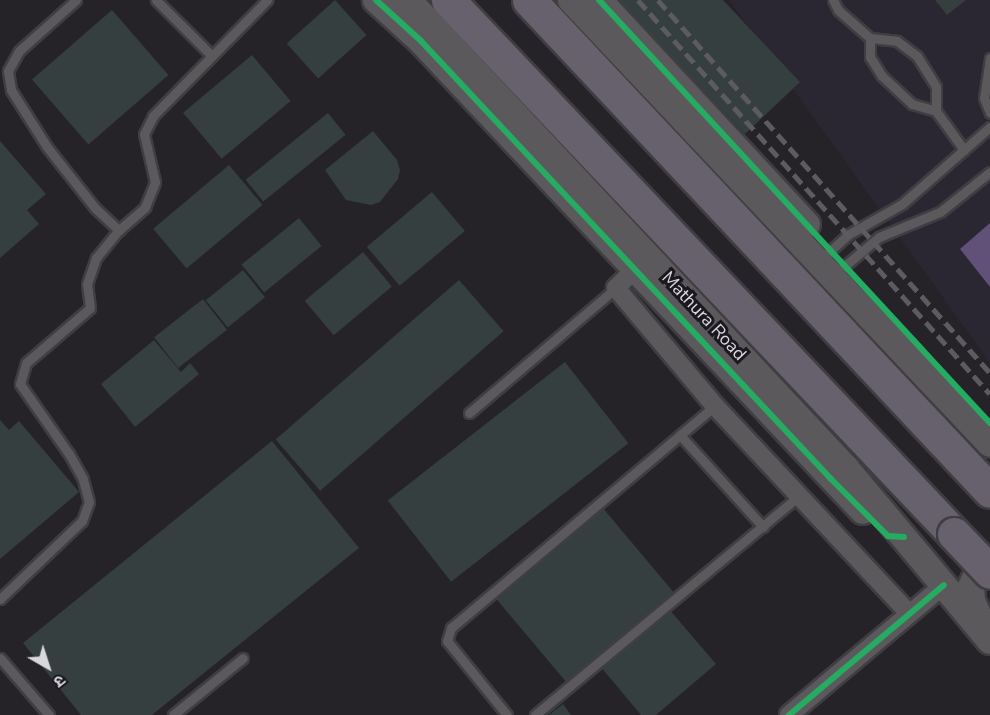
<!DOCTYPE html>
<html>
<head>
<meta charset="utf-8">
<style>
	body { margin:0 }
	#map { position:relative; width:990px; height:715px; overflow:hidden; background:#252328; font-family:"Nunito Sans","Noto Sans Devanagari",sans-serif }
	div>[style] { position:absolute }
	.built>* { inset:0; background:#2a2632 }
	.water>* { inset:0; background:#615179 }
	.building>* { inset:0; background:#353f3f; transform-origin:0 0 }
	.roads { filter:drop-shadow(2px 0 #3f3e42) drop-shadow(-2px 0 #3f3e42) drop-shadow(0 2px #3f3e42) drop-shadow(0 -2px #3f3e42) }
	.lane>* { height:9px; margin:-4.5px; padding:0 4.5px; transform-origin:4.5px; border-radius:4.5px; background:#5b595c }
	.street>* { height:18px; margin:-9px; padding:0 9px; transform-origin:9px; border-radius:9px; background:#5b595c }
	.secondary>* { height:26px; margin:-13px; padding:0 13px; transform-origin:13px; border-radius:13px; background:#5b595c }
	.highway>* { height:33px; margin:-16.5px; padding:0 16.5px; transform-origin:16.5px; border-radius:16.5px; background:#66616c }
	.rail>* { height:4.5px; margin-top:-2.25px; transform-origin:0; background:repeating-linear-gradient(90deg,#5c5b5f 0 12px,transparent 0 18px) }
	.bridges { filter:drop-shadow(2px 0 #3f3e42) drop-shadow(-2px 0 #3f3e42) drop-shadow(0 2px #3f3e42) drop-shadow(0 -2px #3f3e42) }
	.highway-bridge>* { height:33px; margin:-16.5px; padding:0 16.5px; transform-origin:16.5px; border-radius:16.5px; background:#66616c }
	.cycleway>* { height:6px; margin:-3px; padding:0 3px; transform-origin:3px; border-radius:3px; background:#26ab63 }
	span { translate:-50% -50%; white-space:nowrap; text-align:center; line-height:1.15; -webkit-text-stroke:6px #1b191f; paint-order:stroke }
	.street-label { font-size:18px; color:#d9d8dc }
	.north { position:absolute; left:18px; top:637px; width:60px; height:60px; -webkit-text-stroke:4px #1b191f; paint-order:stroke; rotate:141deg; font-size:16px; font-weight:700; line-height:24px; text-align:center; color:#d9d8dc }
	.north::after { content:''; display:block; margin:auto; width:21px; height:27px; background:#d9d8dc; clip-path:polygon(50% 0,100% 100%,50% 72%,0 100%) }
</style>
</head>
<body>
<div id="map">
	<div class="built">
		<i style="clip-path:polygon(729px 0,990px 0,990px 363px)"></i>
	</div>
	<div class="water">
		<i style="clip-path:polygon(990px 223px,990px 287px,960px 249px)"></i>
	</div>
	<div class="building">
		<i style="left:335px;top:0;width:47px;height:65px;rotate:48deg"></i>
		<i style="clip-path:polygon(618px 0,723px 0,800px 82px,745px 134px)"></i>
		<i style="clip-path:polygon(935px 0,966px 0,947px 15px)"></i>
		<i style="left:112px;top:10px;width:86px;height:106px;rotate:49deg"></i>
		<i style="left:252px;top:55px;width:60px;height:90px;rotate:50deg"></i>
		<i style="left:328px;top:113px;width:28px;height:106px;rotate:51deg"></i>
		<i style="clip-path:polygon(373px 131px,397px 160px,400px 170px,398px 179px,380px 202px,371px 205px,346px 200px,325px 170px)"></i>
		<i style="clip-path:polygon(0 141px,46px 194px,27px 210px,39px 224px,0 258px)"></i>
		<i style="left:229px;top:165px;width:52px;height:99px;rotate:50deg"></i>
		<i style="left:432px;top:192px;width:51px;height:85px;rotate:50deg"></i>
		<i style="left:299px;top:218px;width:36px;height:74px;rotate:51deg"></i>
		<i style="left:363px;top:252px;width:45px;height:76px;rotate:50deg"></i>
		<i style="left:243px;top:270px;width:35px;height:48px;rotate:51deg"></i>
		<i style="left:459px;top:280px;width:68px;height:243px;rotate:49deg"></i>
		<i style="left:203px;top:299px;width:39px;height:62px;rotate:52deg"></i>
		<i style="clip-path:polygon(154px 340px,181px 372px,190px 363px,199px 374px,135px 427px,101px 384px)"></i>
		<i style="left:565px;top:362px;width:103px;height:225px;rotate:52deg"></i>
		<i style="clip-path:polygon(0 420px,9px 430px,19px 421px,79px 492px,0 559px)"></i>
		<i style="clip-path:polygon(272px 441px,359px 548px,152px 715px,81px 715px,23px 643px)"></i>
		<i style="left:602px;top:507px;width:111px;height:140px;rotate:50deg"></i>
		<i style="clip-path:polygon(668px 608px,716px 664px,656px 715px,641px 715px,600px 666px)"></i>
		<i style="clip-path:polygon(563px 704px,571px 715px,549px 715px)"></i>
	</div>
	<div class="roads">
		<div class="lane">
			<i style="left:76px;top:0;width:76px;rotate:138.2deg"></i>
			<i style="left:19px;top:51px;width:23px;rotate:119deg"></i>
			<i style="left:8px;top:71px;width:19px;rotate:81deg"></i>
			<i style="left:11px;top:90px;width:67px;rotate:57.7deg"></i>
			<i style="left:47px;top:147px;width:78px;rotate:51.8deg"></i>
			<i style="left:95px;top:208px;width:33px;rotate:43deg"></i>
			<i style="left:156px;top:0;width:79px;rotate:45deg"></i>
			<i style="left:833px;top:0;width:11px;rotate:63deg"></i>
			<i style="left:838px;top:10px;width:43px;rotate:41.2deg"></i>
			<i style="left:870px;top:38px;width:27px;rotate:6deg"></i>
			<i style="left:897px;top:41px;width:25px;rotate:37deg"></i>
			<i style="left:917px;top:56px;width:36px;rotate:58deg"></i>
			<i style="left:936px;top:87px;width:24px;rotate:90deg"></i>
			<i style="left:936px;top:111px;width:48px;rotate:54.3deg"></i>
			<i style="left:870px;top:38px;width:19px;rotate:90deg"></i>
			<i style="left:870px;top:57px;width:22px;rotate:58deg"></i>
			<i style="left:882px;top:76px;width:41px;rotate:43deg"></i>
			<i style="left:912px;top:104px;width:25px;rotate:16deg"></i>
			<i style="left:990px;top:58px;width:40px;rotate:98.5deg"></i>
			<i style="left:984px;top:98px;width:16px;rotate:68deg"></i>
			<i style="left:820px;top:260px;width:39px;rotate:-42deg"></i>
			<i style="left:849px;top:234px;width:61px;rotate:-29.5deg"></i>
			<i style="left:902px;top:204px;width:117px;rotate:-41.2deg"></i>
			<i style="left:834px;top:275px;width:59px;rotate:-40.2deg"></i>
			<i style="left:879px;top:237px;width:66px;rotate:-22.3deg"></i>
			<i style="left:940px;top:212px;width:64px;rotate:-38.7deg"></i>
			<i style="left:469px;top:413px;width:193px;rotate:-40.4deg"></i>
			<i style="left:680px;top:435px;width:124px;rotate:47.9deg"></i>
			<i style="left:0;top:599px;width:113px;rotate:-43.6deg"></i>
			<i style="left:82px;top:521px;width:20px;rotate:-70deg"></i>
			<i style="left:89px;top:502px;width:24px;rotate:-105deg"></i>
			<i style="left:83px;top:479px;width:29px;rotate:-119deg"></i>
			<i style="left:69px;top:454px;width:85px;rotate:-125deg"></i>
			<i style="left:20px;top:384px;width:22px;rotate:-74deg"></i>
			<i style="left:26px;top:363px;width:84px;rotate:-40.7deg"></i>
			<i style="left:90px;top:308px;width:24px;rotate:-97deg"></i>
			<i style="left:87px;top:284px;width:28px;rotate:-71deg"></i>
			<i style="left:96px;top:258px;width:36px;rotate:-51deg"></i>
			<i style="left:119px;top:230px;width:35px;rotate:-41deg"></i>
			<i style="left:145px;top:207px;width:27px;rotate:-68deg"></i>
			<i style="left:155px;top:182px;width:49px;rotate:-102.9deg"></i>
			<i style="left:144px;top:134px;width:20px;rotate:-63deg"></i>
			<i style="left:153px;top:116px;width:163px;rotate:-45.5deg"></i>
			<i style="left:0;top:658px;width:75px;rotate:49.3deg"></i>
			<i style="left:173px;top:715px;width:90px;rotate:-39.2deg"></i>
			<i style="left:507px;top:715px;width:95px;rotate:-129deg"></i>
			<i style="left:447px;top:641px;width:14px;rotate:-73deg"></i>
			<i style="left:451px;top:628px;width:345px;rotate:-40.1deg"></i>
			<i style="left:535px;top:715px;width:343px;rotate:-39.7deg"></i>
		</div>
		<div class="street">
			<i style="left:635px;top:269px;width:27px;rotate:135deg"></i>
			<i style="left:616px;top:288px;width:154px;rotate:50deg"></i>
			<i style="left:715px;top:406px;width:284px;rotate:46.9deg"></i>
			<i style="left:789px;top:715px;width:202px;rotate:-40deg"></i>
		</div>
		<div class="secondary">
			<i style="left:376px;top:0;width:61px;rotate:42.3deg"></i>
			<i style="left:421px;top:41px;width:645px;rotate:46.76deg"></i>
			<i style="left:408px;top:0;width:641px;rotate:46.9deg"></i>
			<i style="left:846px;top:468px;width:225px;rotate:50.2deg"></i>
			<i style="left:571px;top:0;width:610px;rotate:46.66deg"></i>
			<i style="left:599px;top:0;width:306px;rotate:47.2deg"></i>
			<i style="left:982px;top:624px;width:25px;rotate:-113deg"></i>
			<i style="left:972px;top:601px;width:14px;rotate:-94deg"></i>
			<i style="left:971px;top:587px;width:14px;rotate:-65deg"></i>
			<i style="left:977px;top:574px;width:18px;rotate:-45deg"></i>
		</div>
		<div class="highway">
			<i style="left:448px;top:0;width:736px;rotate:46.54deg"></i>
			<i style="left:529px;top:0;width:673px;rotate:46.8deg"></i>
		</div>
	</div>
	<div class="rail">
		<i style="left:638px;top:0;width:528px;rotate:48.22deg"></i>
		<i style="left:658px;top:0;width:499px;rotate:48.3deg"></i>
	</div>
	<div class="bridges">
		<div class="highway-bridge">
			<i style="left:954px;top:534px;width:52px;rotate:46.5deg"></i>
		</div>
	</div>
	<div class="cycleway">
		<i style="left:376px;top:0;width:61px;rotate:42.3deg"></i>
		<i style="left:421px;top:41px;width:600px;rotate:46.89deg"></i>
		<i style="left:831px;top:479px;width:81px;rotate:45deg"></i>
		<i style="left:888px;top:536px;width:16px;rotate:4deg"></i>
		<i style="left:599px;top:0;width:576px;rotate:47.25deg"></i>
		<i style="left:789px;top:715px;width:202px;rotate:-40deg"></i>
	</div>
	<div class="street-label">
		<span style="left:704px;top:316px;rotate:47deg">Mathura Road</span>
	</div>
	<div class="north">उ</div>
</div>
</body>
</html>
